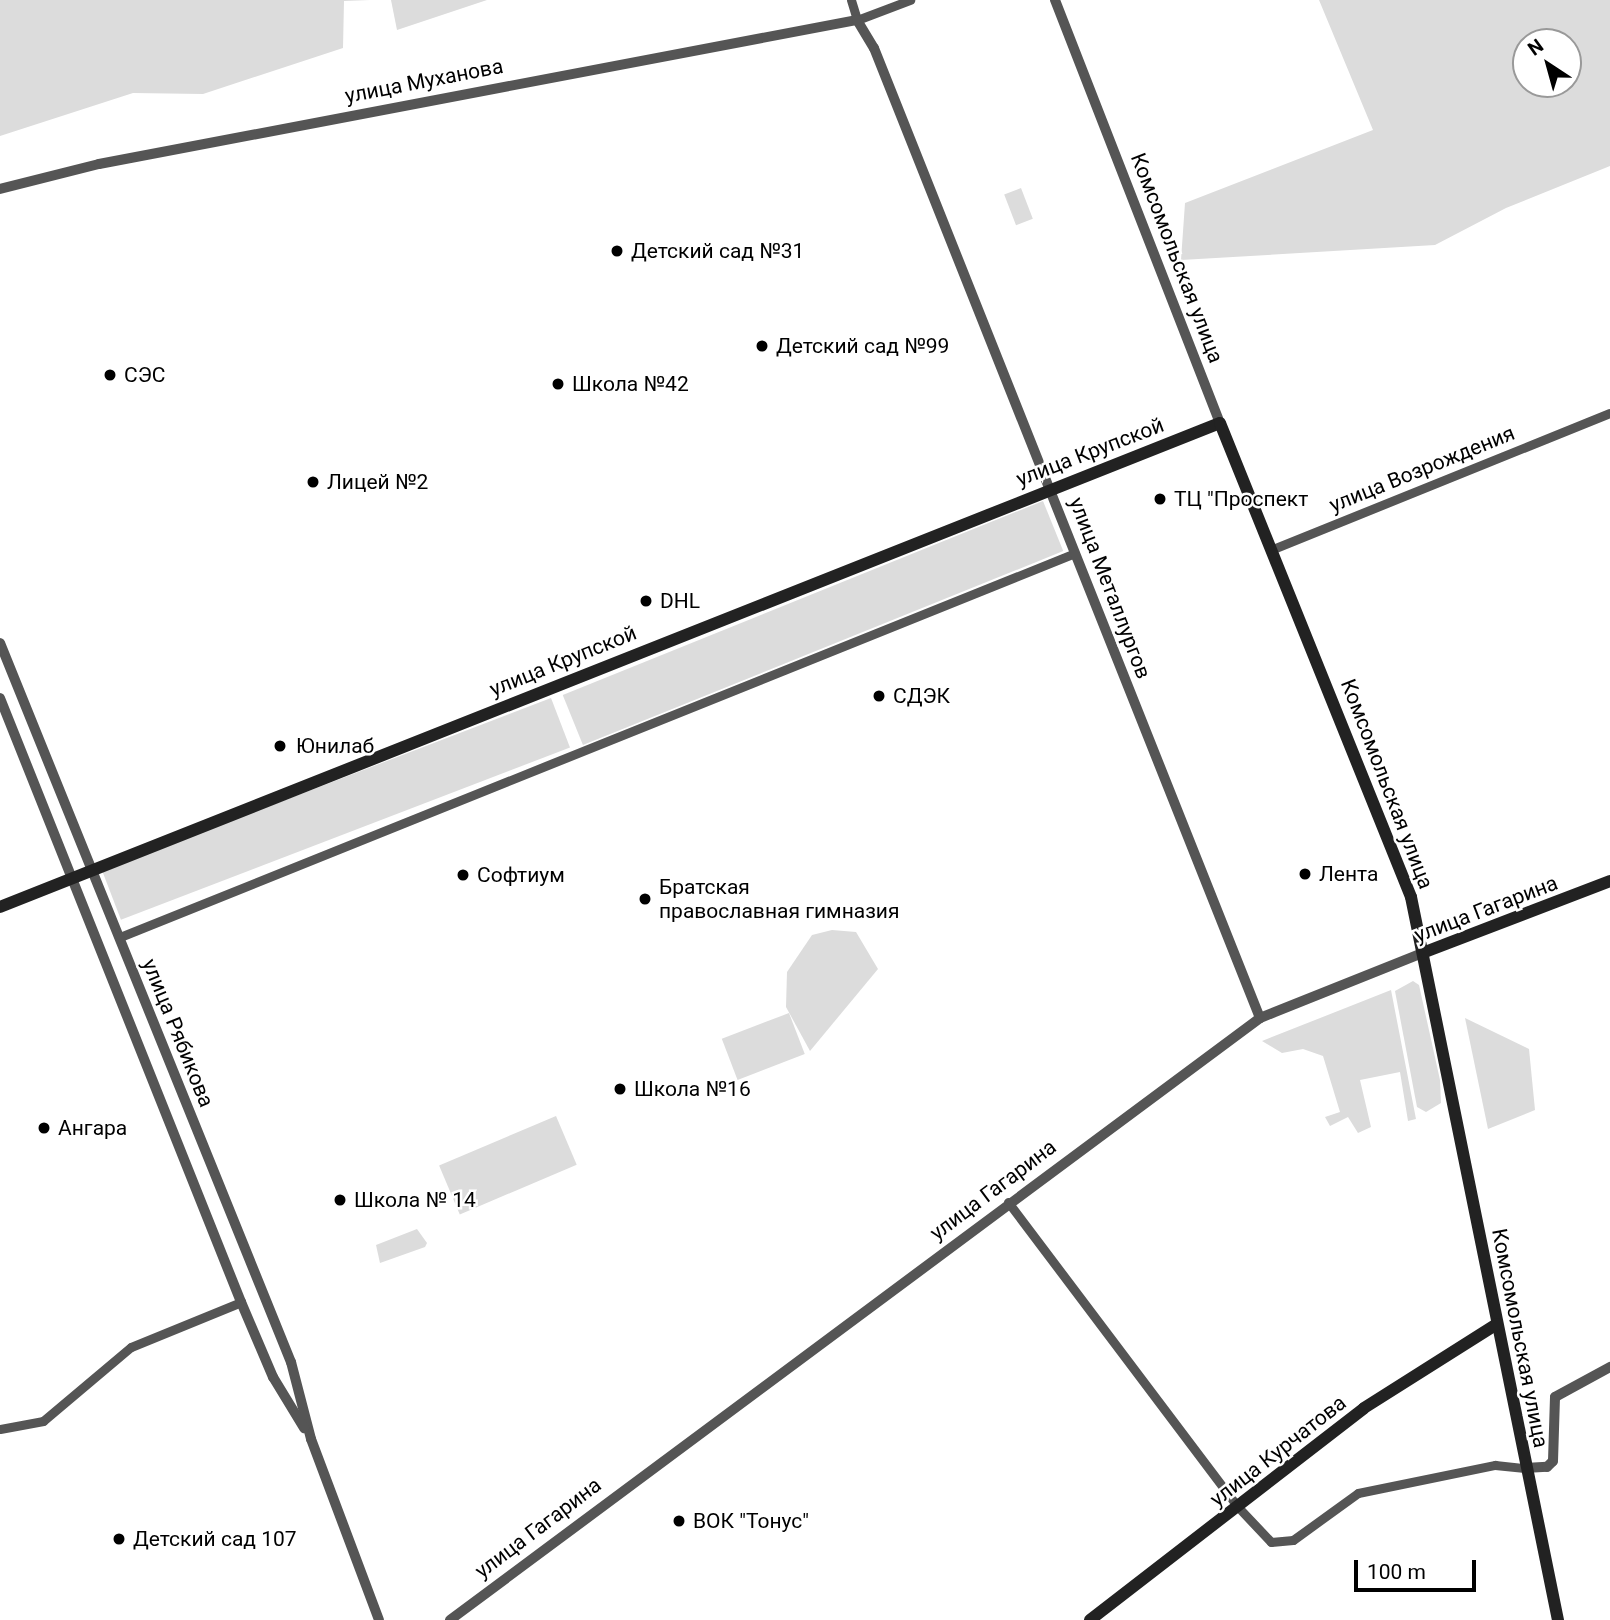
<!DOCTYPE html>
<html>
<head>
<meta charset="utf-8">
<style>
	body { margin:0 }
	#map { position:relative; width:1610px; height:1620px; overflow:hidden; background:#fff; font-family:Roboto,sans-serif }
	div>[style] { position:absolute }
	.green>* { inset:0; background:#dcdcdc; transform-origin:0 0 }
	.minor>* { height:9px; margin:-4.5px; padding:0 4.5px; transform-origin:4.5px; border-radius:4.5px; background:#555 }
	.tertiary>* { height:10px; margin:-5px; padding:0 5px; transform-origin:5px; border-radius:5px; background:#555 }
	.secondary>* { height:12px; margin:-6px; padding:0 6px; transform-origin:6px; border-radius:6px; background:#222 }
	.dots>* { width:19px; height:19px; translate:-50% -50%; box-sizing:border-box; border:4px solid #fff; border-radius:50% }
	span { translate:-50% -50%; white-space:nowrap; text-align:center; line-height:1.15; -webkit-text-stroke:5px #fff; paint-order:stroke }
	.street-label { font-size:21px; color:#000 }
	.poi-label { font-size:21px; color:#000 }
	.left { translate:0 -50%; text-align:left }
	.north { position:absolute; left:1512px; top:28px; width:70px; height:70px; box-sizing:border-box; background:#fff; border:2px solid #999; border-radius:50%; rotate:324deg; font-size:19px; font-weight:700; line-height:28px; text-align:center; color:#000 }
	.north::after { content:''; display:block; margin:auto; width:24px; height:32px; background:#000; clip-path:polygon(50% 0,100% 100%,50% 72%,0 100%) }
	.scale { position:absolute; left:1354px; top:1560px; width:122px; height:32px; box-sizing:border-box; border:4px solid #000; border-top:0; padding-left:9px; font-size:21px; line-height:24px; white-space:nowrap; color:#000; -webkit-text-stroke:5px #fff; paint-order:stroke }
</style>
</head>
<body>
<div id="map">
	<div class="green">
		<i style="clip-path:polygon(0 0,370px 0,344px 1px,343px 48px,203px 94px,133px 93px,0 136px)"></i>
		<i style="clip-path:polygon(391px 0,487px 0,397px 30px)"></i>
		<i style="clip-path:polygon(evenodd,1319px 0,1610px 0,1610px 166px,1506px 208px,1435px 245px,1181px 260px,1185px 203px,1373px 130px,1319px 0,1526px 42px,1568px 42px,1568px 84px,1526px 84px,1526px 42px)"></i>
		<i style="left:1021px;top:188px;width:33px;height:18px;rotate:69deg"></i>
		<i style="left:1043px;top:501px;width:54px;height:518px;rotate:68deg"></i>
		<i style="left:551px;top:698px;width:53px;height:481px;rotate:69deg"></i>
		<i style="clip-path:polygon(832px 930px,856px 932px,878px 969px,810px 1051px,786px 1007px,787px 972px,812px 935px)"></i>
		<i style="clip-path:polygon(1413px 981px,1419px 985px,1440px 1080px,1441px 1103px,1426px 1112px,1417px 1107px,1395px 991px)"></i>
		<i style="clip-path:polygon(1391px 990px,1416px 1119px,1408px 1121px,1400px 1072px,1360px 1080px,1371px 1127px,1358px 1133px,1348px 1117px,1330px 1126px,1325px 1117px,1340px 1112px,1323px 1056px,1303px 1049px,1282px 1053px,1262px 1041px)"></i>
		<i style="left:789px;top:1013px;width:44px;height:72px;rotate:69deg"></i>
		<i style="clip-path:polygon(1465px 1018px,1529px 1049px,1535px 1110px,1488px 1129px)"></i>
		<i style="left:556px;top:1116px;width:53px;height:127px;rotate:67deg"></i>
		<i style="clip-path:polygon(417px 1229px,427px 1243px,425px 1247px,380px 1263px,376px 1245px)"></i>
	</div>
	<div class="minor">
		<i style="left:851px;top:0;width:21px;rotate:73deg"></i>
		<i style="left:857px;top:20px;width:57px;rotate:-20.7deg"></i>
		<i style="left:1273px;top:549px;width:363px;rotate:-22deg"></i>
		<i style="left:120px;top:937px;width:1029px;rotate:-21.9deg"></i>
		<i style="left:1008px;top:1202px;width:382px;rotate:53deg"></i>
		<i style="left:1238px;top:1507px;width:48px;rotate:46.7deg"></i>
		<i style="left:1271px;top:1542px;width:22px;rotate:-5deg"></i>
		<i style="left:1293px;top:1540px;width:80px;rotate:-35.9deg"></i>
		<i style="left:1358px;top:1493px;width:140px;rotate:-11.6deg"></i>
		<i style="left:1495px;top:1465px;width:30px;rotate:6deg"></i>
		<i style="left:0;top:1429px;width:44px;rotate:-10.5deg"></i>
		<i style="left:43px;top:1421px;width:115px;rotate:-40.1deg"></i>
		<i style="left:131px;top:1347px;width:119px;rotate:-22.2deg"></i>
	</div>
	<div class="tertiary">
		<i style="left:1055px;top:0;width:454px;rotate:68.7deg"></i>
		<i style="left:0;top:189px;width:102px;rotate:-14.2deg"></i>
		<i style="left:99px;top:164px;width:772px;rotate:-10.76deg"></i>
		<i style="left:857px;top:20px;width:33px;rotate:59deg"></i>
		<i style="left:874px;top:48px;width:1044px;rotate:68.3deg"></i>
		<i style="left:0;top:643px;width:776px;rotate:67.97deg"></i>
		<i style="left:291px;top:1362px;width:80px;rotate:75.4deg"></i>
		<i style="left:311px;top:1439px;width:193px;rotate:69.4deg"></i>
		<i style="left:0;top:698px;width:650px;rotate:68.25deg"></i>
		<i style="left:241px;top:1302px;width:82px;rotate:66.9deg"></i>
		<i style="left:273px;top:1377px;width:60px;rotate:58.7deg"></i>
		<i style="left:1525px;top:1468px;width:22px;rotate:-3deg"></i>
		<i style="left:1547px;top:1467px;width:8px;rotate:-45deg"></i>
		<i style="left:1553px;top:1461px;width:64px;rotate:-88.2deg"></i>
		<i style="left:1555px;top:1397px;width:63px;rotate:-28.6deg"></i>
		<i style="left:450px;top:1620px;width:1009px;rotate:-36.62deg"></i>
		<i style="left:1260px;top:1018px;width:178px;rotate:-21.8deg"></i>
	</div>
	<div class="secondary">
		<i style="left:0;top:907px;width:1312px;rotate:-21.64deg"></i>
		<i style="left:1220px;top:423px;width:511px;rotate:68.05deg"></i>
		<i style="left:1411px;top:897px;width:738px;rotate:78.51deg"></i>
		<i style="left:1425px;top:952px;width:198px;rotate:-21deg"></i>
		<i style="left:1090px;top:1620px;width:346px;rotate:-37.7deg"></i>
		<i style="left:1364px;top:1408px;width:157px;rotate:-32.3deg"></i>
	</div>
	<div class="dots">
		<i style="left:617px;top:251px;background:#000"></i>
		<i style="left:762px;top:346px;background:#000"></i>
		<i style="left:110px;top:375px;background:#000"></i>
		<i style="left:558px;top:384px;background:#000"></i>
		<i style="left:313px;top:482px;background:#000"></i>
		<i style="left:1160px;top:499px;background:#000"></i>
		<i style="left:646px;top:601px;background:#000"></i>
		<i style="left:879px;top:696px;background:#000"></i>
		<i style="left:280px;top:746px;background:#000"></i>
		<i style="left:1305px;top:874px;background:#000"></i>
		<i style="left:463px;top:875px;background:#000"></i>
		<i style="left:645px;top:899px;background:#000"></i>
		<i style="left:620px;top:1089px;background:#000"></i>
		<i style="left:44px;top:1128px;background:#000"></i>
		<i style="left:340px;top:1200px;background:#000"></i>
		<i style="left:679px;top:1521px;background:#000"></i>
		<i style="left:119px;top:1539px;background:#000"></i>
	</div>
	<div class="street-label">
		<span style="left:424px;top:81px;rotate:-11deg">улица Муханова</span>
		<span style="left:1177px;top:258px;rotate:69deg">Комсомольская улица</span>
		<span style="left:1090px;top:452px;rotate:-21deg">улица Крупской</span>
		<span style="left:1422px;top:469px;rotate:-22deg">улица Возрождения</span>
		<span style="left:1110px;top:588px;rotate:69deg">улица Металлургов</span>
		<span style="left:563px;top:661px;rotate:-22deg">улица Крупской</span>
		<span style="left:1387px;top:784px;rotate:69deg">Комсомольская улица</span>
		<span style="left:1486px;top:909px;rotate:-21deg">улица Гагарина</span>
		<span style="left:178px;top:1033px;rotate:68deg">улица Рябикова</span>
		<span style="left:993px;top:1190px;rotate:-37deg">улица Гагарина</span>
		<span style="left:1520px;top:1338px;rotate:79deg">Комсомольская улица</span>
		<span style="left:1278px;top:1451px;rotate:-38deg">улица Курчатова</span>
		<span style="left:538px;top:1528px;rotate:-37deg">улица Гагарина</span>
	</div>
	<div class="poi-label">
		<span class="left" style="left:631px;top:251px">Детский сад №31</span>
		<span class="left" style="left:776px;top:346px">Детский сад №99</span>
		<span class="left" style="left:124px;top:375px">СЭС</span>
		<span class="left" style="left:572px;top:384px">Школа №42</span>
		<span class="left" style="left:327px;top:482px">Лицей №2</span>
		<span class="left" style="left:1174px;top:499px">ТЦ "Проспект</span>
		<span class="left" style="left:660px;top:601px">DHL</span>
		<span class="left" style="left:893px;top:696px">СДЭК</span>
		<span class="left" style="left:296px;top:746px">Юнилаб</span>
		<span class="left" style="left:1319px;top:874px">Лента</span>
		<span class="left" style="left:477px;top:875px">Софтиум</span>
		<span class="left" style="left:659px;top:899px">Братская<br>православная гимназия</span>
		<span class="left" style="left:634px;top:1089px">Школа №16</span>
		<span class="left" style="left:58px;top:1128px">Ангара</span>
		<span class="left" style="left:354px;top:1200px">Школа № 14</span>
		<span class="left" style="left:693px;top:1521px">ВОК "Тонус"</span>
		<span class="left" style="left:133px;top:1539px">Детский сад 107</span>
	</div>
	<div class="north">N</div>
	<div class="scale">100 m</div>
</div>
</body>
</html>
